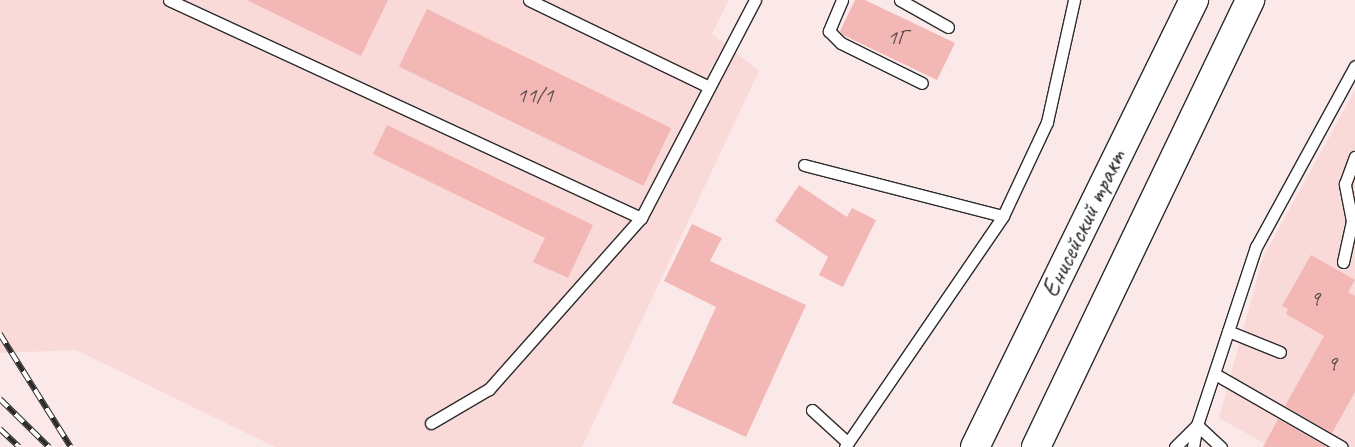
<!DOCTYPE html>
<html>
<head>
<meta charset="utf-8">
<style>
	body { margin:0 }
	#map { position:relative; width:1355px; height:447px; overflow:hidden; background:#fbe9e9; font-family:Caveat,sans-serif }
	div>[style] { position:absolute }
	.built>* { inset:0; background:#f9dad9 }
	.building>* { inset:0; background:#f3b7b5; transform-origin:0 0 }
	.roads { filter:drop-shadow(1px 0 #2b2b2b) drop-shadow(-1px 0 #2b2b2b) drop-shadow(0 1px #2b2b2b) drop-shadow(0 -1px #2b2b2b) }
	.service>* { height:11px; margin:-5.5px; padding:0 5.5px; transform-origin:5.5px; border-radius:5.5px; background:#fff }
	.primary>* { height:28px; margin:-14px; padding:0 14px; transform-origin:14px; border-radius:14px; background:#fff }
	.rail>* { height:5.5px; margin-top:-2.75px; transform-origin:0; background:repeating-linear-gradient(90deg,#fff 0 11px,#2b2b2b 0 22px); box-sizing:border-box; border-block:1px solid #2b2b2b }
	span { translate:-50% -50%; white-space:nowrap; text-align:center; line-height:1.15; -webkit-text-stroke:4px #fff; paint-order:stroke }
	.number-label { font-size:22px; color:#5d4e4e }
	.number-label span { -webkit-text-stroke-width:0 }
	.street-label { font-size:25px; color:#2b2b2b }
</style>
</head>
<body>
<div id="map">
	<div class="built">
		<i style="clip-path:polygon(0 0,729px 0,712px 34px,759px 71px,582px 447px,275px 447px,76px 350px,0 353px)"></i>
		<i style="clip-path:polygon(1355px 90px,1355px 447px,1271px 447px,1219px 418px,1263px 257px)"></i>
	</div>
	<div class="building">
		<i style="clip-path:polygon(247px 0,388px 0,361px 56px)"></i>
		<i style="clip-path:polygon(855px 0,865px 0,955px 43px,937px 80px,843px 35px,840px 31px)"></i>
		<i style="left:427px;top:9px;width:272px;height:64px;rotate:26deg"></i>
		<i style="clip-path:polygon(387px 125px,593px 225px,568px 278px,533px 262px,545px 238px,373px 154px)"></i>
		<i style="clip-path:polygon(799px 185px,847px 217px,852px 208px,876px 220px,843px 287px,819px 275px,828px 257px,775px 221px)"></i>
		<i style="clip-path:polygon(692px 224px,722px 238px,710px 261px,806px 305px,746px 437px,672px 403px,716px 307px,664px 281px)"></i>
		<i style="clip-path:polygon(1311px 255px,1355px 280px,1348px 292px,1355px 296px,1355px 392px,1332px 433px,1285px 406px,1324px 336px,1286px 314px,1288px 309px,1282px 306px)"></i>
		<i style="clip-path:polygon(1278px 419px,1325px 446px,1324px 447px,1263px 447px)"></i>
	</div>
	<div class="roads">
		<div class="service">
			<i style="left:169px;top:0;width:520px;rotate:24.79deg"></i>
			<i style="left:529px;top:0;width:200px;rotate:25.8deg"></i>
			<i style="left:842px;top:0;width:34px;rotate:113deg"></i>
			<i style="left:829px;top:31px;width:17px;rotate:45deg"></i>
			<i style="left:841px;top:43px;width:90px;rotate:26.3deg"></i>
			<i style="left:900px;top:0;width:55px;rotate:29.4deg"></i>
			<i style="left:804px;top:165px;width:205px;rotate:14.4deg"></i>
			<i style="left:1003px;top:216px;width:104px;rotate:-64.9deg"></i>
			<i style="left:1047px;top:122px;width:125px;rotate:-77.5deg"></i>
			<i style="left:1343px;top:262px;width:42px;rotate:-77.6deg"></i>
			<i style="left:1352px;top:221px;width:38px;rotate:-101deg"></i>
			<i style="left:1345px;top:184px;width:29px;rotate:-70deg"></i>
			<i style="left:1228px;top:331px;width:56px;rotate:22deg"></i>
			<i style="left:1215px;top:374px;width:146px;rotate:29.9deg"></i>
			<i style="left:812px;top:410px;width:47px;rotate:42.4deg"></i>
			<i style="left:431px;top:423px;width:67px;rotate:-30.4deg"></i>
			<i style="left:489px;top:389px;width:229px;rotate:-48.4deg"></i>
			<i style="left:641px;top:218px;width:246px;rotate:-62.4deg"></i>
			<i style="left:1197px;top:425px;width:33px;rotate:43deg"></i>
			<i style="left:845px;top:447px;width:280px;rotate:-55.6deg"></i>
			<i style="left:1175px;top:447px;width:31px;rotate:-45deg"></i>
			<i style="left:1197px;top:425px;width:188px;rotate:-71.7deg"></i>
			<i style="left:1256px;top:247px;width:206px;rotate:-61.3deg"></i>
			<i style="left:1193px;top:447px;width:22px;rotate:-80deg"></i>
		</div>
		<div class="primary">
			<i style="left:975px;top:447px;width:498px;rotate:-63.9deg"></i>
			<i style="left:1036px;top:447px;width:496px;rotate:-64.4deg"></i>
		</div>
	</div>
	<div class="rail">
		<i style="left:0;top:334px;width:133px;rotate:57.9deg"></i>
		<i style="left:0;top:399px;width:69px;rotate:44.4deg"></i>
		<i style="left:0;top:429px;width:26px;rotate:43deg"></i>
	</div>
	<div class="number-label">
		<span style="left:897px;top:38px">1Г</span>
		<span style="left:535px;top:96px">11/1</span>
		<span style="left:1315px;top:299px">9</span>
		<span style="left:1332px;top:364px">9</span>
	</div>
	<div class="street-label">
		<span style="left:1084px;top:224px;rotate:-64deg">Енисейский тракт</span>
	</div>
</div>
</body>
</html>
